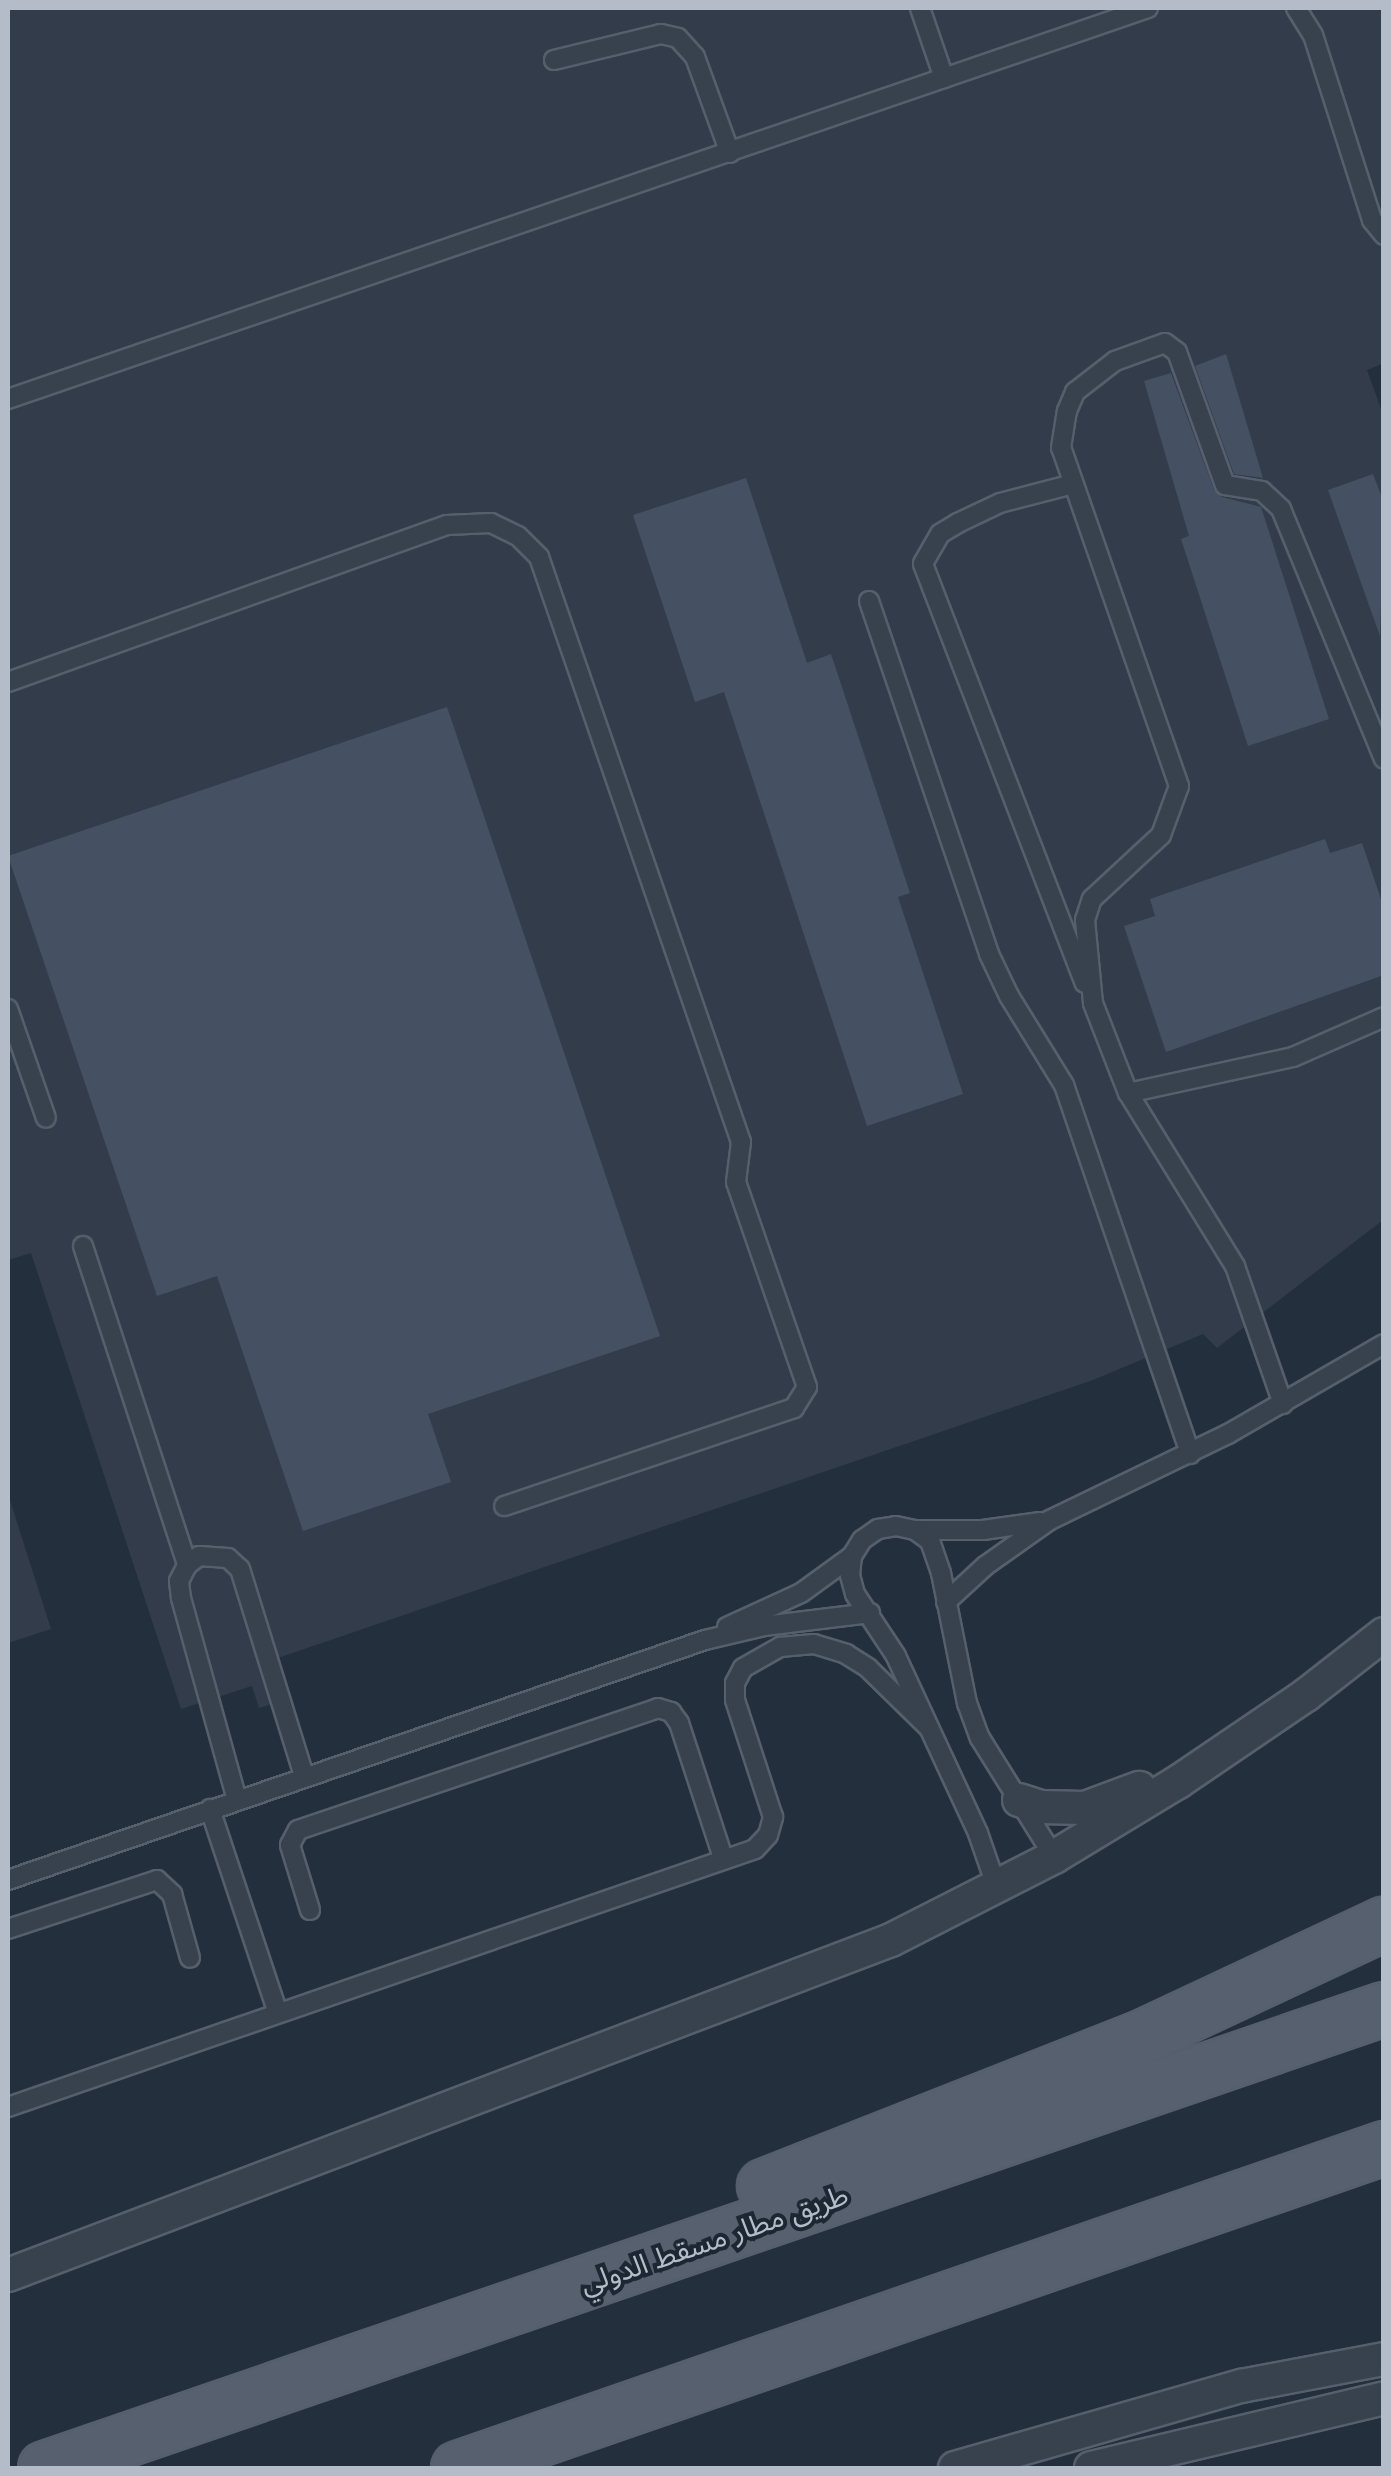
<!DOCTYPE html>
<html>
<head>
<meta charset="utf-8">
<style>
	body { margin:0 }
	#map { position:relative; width:1391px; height:2476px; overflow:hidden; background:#242f3e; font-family:Quicksand,"Noto Sans Arabic",sans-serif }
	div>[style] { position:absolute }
	.airport>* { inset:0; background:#323c4b }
	.building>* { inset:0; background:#455162 }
	.roads { filter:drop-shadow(2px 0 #565f6c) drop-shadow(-2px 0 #565f6c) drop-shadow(0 2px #565f6c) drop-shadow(0 -2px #565f6c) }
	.lane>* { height:18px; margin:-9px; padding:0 9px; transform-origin:9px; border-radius:9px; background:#38414e }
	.street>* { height:32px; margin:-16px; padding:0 16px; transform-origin:16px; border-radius:16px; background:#38414e }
	.primary>* { height:52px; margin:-26px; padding:0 26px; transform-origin:26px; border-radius:26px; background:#56606e }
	span { translate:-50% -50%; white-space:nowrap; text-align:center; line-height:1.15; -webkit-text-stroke:8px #1d2633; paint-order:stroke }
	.street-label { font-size:28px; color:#b4bcc9 }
	.frame { position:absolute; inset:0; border:10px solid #b4bcc9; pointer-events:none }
</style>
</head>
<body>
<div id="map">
	<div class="airport">
		<i style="clip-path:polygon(8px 8px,1383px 8px,1384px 363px,1367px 370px,1384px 417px,1383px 1220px,1217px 1348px,1203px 1334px,1093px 1380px,275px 1659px,287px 1700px,259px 1708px,252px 1686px,181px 1709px,31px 1253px,8px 1260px)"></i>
		<i style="clip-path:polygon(8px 1494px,51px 1629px,8px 1643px)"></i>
	</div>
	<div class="building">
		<i style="clip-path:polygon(1226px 354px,1263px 478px,1234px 474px,1195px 366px)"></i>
		<i style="clip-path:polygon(1171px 373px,1214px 490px,1222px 497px,1261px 507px,1329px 719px,1248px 746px,1181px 539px,1189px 536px,1144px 381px)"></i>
		<i style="clip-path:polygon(1373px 474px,1384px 503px,1380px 636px,1328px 490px)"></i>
		<i style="clip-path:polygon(746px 478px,807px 663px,831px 654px,910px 893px,898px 897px,963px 1094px,867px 1126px,724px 692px,695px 702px,633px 515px)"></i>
		<i style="clip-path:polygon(447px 707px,660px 1336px,428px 1414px,451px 1482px,303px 1531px,217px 1276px,157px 1296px,8px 856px)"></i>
		<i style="clip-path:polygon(1325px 839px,1330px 853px,1362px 843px,1384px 908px,1384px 975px,1166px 1052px,1124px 926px,1155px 916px,1150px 899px)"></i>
	</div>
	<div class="roads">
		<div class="lane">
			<i style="left:920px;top:8px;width:74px;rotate:71.1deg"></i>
			<i style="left:1296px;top:8px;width:32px;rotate:58deg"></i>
			<i style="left:1313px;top:35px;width:194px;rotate:72.3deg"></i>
			<i style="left:1372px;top:220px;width:19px;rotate:51deg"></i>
			<i style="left:554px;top:60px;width:110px;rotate:-13.7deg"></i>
			<i style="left:661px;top:34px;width:17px;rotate:13deg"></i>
			<i style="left:678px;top:38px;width:25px;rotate:48deg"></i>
			<i style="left:695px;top:57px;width:102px;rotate:70deg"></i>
			<i style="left:8px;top:399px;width:1205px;rotate:-18.93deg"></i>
			<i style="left:1073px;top:484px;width:75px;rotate:165.4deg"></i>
			<i style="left:1000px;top:503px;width:47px;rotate:154.5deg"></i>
			<i style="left:958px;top:523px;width:21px;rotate:149deg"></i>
			<i style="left:940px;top:534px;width:34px;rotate:120deg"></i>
			<i style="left:923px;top:564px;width:449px;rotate:68.9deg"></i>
			<i style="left:869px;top:601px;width:373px;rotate:71.2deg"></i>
			<i style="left:989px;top:954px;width:47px;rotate:64.5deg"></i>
			<i style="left:1009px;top:996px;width:105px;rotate:58.3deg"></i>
			<i style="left:1064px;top:1085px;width:390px;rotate:71.1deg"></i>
			<i style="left:8px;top:682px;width:466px;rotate:-19.7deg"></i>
			<i style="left:447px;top:525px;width:44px;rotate:-2.6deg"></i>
			<i style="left:491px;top:523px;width:30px;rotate:26deg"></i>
			<i style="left:518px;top:536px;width:30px;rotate:45deg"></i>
			<i style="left:539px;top:557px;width:619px;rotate:70.95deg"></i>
			<i style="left:741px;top:1142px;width:40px;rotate:97.1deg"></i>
			<i style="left:736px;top:1182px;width:217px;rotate:70.9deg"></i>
			<i style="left:807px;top:1387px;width:25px;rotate:122deg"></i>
			<i style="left:794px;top:1408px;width:306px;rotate:161.3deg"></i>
			<i style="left:8px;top:1009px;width:115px;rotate:70.8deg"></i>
			<i style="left:1128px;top:1093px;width:169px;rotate:-12.3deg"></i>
			<i style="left:1293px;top:1057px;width:99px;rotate:-23.7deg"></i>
			<i style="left:83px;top:1246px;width:336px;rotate:71.9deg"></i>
			<i style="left:1283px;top:1404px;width:146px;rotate:-109.2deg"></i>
			<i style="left:1235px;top:1266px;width:203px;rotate:-121.7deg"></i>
			<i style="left:1128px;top:1093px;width:97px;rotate:-111.3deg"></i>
			<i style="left:1093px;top:1003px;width:83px;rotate:-95.5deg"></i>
			<i style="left:1085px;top:920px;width:22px;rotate:-72deg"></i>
			<i style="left:1092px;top:899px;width:94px;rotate:-42.8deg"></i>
			<i style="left:1161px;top:835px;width:52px;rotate:-69.8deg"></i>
			<i style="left:1179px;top:786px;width:358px;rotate:-109.2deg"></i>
			<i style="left:1061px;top:448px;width:37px;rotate:-81deg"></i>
			<i style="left:1067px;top:411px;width:21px;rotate:-67deg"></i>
			<i style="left:1075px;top:392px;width:51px;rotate:-37.8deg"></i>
			<i style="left:1115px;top:361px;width:53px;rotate:-19.8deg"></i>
			<i style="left:1165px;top:343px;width:15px;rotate:37deg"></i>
			<i style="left:1177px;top:352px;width:141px;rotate:70.2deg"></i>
			<i style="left:1225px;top:485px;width:37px;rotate:9deg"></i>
			<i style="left:1262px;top:491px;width:26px;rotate:43deg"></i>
			<i style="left:1281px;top:509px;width:270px;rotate:67.6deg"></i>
			<i style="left:916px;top:1530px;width:67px"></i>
			<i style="left:983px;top:1530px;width:58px;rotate:-8deg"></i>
			<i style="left:946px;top:1602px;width:53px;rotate:-42.7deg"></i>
			<i style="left:985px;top:1566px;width:80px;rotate:-35.3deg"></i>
			<i style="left:1050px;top:1520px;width:198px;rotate:-25.8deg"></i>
			<i style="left:1228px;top:1434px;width:180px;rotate:-30deg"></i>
			<i style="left:727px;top:1627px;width:81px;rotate:-24.7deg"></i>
			<i style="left:801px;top:1593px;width:63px;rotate:-36deg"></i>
			<i style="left:237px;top:1800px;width:210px;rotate:-105.5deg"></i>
			<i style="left:181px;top:1598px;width:17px;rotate:-97deg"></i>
			<i style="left:179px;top:1581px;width:18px;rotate:-63deg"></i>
			<i style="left:187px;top:1565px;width:15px;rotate:-37deg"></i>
			<i style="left:199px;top:1556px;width:29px;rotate:4deg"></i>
			<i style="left:228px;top:1558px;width:16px;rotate:43deg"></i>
			<i style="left:240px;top:1569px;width:217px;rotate:72.8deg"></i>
			<i style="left:210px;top:1809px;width:215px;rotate:71.6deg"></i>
			<i style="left:8px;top:1880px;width:737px;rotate:-19deg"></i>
			<i style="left:705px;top:1640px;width:61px;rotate:-13.3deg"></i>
			<i style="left:764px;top:1626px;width:107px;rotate:-7deg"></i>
			<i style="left:997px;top:1888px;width:58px;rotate:-109.1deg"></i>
			<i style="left:978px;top:1833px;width:195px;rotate:-114.9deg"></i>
			<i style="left:896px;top:1656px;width:74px;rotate:-123.5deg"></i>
			<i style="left:855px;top:1594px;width:20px;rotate:-105deg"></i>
			<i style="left:850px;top:1575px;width:19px;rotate:-84deg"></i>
			<i style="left:852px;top:1556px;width:19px;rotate:-58deg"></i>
			<i style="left:862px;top:1540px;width:19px;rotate:-35deg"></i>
			<i style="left:878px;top:1529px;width:18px;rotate:-9deg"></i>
			<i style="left:896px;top:1526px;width:19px;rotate:12deg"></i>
			<i style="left:915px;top:1530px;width:19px;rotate:36deg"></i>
			<i style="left:930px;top:1541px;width:34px;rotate:71deg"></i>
			<i style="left:941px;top:1573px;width:133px;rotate:78.7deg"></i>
			<i style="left:967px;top:1703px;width:37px;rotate:70deg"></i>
			<i style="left:980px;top:1738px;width:140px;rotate:58.1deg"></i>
			<i style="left:310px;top:1910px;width:68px;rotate:-107.1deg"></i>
			<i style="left:290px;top:1845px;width:17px;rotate:-62deg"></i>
			<i style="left:298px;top:1830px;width:380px;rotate:-18.7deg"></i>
			<i style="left:658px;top:1708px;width:14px;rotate:17deg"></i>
			<i style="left:671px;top:1712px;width:14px;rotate:54deg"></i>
			<i style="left:679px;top:1723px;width:142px;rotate:71.9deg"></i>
			<i style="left:8px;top:1929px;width:157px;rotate:-18.2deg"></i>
			<i style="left:157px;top:1880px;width:21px;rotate:43deg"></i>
			<i style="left:172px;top:1894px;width:66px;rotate:74.3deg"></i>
			<i style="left:8px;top:2107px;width:790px;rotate:-19.05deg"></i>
			<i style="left:755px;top:1849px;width:19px;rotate:-47deg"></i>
			<i style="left:768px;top:1835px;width:19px;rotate:-74deg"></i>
			<i style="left:773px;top:1817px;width:123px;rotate:-108deg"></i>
			<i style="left:735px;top:1700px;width:17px;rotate:-90deg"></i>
			<i style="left:735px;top:1683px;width:17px;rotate:-62deg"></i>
			<i style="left:743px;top:1668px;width:43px;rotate:-29.6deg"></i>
			<i style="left:780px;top:1647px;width:34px;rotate:-5deg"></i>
			<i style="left:814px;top:1644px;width:34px;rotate:17deg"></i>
			<i style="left:846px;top:1654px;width:26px;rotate:32deg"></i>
			<i style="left:868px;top:1668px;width:84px;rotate:44.5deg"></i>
		</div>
		<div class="street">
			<i style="left:1019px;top:1800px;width:22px;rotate:18deg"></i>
			<i style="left:1040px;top:1807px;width:45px;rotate:1.3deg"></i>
			<i style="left:1085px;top:1808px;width:58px;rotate:-20.3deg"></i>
			<i style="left:8px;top:2275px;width:944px;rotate:-20.78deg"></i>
			<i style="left:891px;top:1940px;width:183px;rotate:-27deg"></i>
			<i style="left:1054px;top:1857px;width:145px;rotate:-31.2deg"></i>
			<i style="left:1178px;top:1782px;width:155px;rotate:-34.2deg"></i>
			<i style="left:1306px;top:1695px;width:99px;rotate:-38deg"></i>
			<i style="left:955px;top:2468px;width:298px;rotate:-16deg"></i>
			<i style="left:1241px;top:2386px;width:146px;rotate:-10.7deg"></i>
			<i style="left:1091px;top:2468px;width:301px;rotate:-13.4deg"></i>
		</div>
		<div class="primary">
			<i style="left:764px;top:2186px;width:402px;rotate:-21.5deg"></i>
			<i style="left:1138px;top:2039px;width:272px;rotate:-25.1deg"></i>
			<i style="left:45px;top:2468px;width:1415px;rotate:-18.92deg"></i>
			<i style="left:458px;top:2468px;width:980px;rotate:-19.06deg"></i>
		</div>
	</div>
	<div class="street-label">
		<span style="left:714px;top:2239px;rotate:-19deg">طريق مطار مسقط الدولي</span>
	</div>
	<div class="frame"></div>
</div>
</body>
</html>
